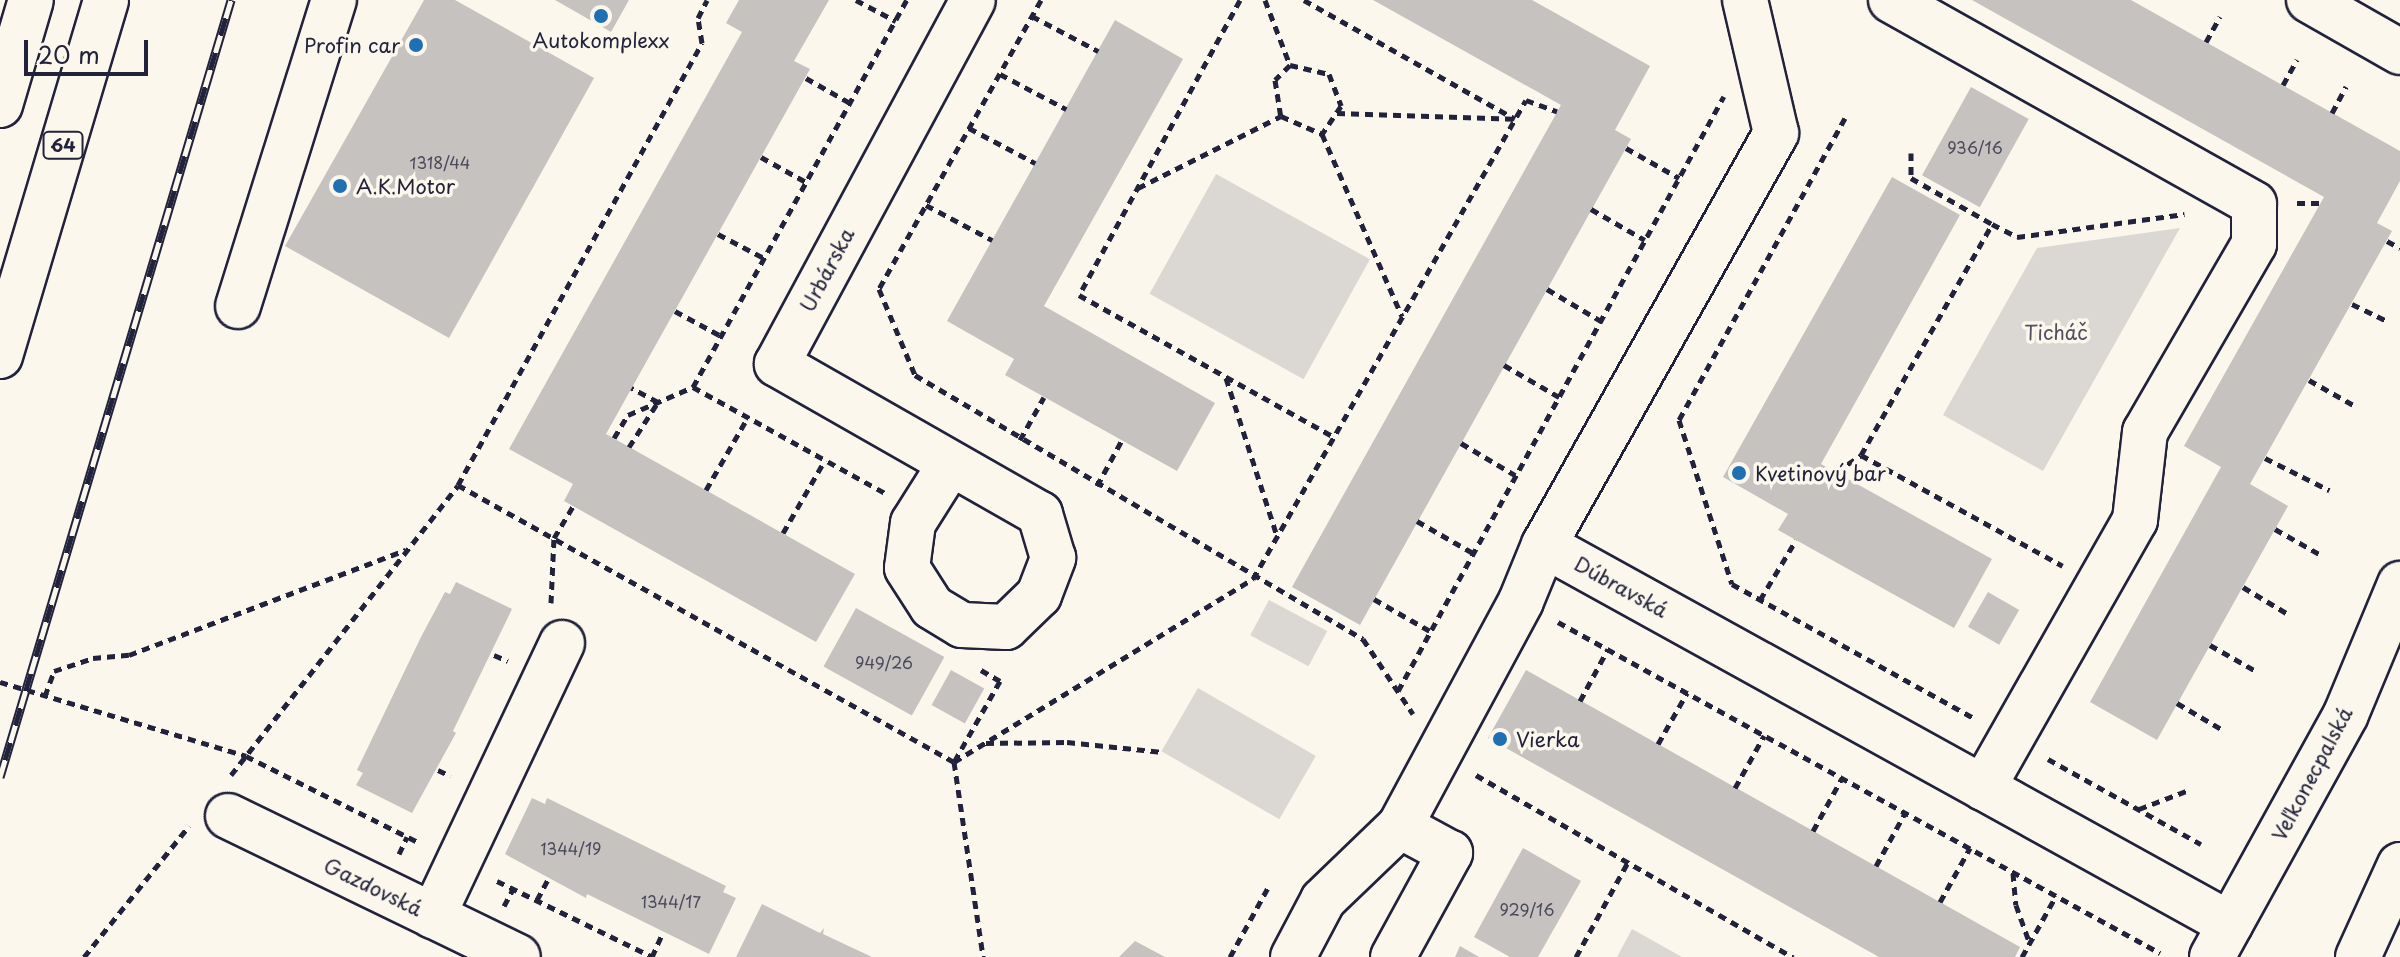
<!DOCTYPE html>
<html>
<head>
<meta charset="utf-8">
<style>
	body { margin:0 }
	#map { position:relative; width:2400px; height:957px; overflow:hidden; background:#fbf7ec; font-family:"Playpen Sans",sans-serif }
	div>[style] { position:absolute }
	.green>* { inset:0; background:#dbd8d3; transform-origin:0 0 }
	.building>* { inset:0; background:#c6c2c0; transform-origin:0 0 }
	.path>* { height:5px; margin-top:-2.5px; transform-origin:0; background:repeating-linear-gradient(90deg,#22223b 0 8px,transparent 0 14px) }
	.roads { filter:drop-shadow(2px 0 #22223b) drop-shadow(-2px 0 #22223b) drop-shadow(0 2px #22223b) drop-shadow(0 -2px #22223b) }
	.minor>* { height:44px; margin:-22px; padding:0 22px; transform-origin:22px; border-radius:22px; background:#fbf7ec }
	.major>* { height:44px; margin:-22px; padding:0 22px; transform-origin:22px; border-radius:22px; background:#fbf7ec }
	.rail>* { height:9px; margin-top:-4.5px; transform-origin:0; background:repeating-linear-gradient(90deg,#fbf7ec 0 18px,#22223b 0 36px); box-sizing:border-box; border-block:2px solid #22223b }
	.dots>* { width:22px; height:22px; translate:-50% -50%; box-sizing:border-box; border:4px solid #fbf7ec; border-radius:50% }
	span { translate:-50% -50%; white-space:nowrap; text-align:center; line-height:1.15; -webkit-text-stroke:7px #fbf7ec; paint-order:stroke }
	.number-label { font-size:16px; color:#4b4a5c }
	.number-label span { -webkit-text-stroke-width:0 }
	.shield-label span { padding:2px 6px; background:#fbf7ec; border:2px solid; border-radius:6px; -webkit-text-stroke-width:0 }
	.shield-label { font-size:18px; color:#22223b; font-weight:700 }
	.poi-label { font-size:20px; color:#22223b }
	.right { translate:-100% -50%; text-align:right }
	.left { translate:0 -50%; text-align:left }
	.street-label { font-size:20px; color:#22223b }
	.park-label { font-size:20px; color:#505061 }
	.scale { position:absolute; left:24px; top:40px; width:124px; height:36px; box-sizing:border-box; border:4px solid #22223b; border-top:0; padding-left:10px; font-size:24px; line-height:28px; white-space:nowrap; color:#22223b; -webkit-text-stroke:6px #fbf7ec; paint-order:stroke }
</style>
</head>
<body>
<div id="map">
	<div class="green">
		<i style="left:1216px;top:174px;width:176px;height:137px;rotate:29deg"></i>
		<i style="clip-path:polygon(2180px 228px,2043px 471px,1943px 415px,2037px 248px)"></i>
		<i style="left:1269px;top:600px;width:66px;height:40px;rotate:28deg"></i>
		<i style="left:1198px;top:688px;width:136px;height:73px;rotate:30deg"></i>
		<i style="clip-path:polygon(1632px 929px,1682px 957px,1617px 957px)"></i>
	</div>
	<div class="building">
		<i style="clip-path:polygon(424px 0,455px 0,594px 78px,449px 338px,285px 246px)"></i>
		<i style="clip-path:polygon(555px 0,629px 0,611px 32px)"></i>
		<i style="clip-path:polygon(739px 0,829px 0,794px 61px,810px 69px,606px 434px,855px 574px,816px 642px,564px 501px,573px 484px,509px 449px,742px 32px,726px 23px)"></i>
		<i style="clip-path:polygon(1373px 0,1532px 0,1650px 66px,1615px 130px,1631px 139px,1360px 625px,1292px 587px,1561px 105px)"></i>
		<i style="clip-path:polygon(1972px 0,2131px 0,2400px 151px,2400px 181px,2377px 223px,2392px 231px,2250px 484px,2288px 506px,2157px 740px,2090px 702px,2221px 467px,2184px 446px,2324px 197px)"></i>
		<i style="clip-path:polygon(1115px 20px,1183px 59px,1044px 306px,1215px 403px,1177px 471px,1005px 375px,1014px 359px,947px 321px)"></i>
		<i style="left:1971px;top:87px;width:66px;height:101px;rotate:29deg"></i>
		<i style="clip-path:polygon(1892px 177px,1960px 215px,1821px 464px,1992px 559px,1954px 628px,1778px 530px,1788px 514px,1723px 477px)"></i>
		<i style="clip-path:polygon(456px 582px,512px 609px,453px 731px,456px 733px,412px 813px,356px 785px,363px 773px,357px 770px,421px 637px,445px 592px,450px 594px)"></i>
		<i style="left:1988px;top:592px;width:36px;height:40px;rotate:30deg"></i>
		<i style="left:856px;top:608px;width:101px;height:67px;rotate:29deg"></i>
		<i style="left:951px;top:670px;width:38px;height:40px;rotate:29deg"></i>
		<i style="clip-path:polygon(1526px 670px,2020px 947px,2015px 957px,1879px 957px,1488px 738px)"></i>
		<i style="clip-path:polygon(532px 798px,545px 804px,547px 798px,726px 886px,723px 892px,736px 898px,709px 954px,587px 894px,586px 898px,505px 854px)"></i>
		<i style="clip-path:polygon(1523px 848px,1581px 881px,1538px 957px,1510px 957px,1474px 937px)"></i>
		<i style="clip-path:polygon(762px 904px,820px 933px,824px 928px,823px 934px,872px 957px,736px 957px)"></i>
		<i style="clip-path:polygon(1135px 941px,1165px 957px,1119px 957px)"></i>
		<i style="clip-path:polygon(1460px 946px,1479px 957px,1455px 957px)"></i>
	</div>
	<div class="path">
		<i style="left:856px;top:0;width:45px;rotate:27.7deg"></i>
		<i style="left:1041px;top:0;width:331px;rotate:119.3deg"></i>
		<i style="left:879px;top:289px;width:93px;rotate:67.3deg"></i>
		<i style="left:915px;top:375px;width:520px;rotate:30.51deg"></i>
		<i style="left:1363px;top:639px;width:90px;rotate:56.3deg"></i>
		<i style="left:1240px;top:0;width:336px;rotate:118.6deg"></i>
		<i style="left:1079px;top:295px;width:292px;rotate:29.1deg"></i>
		<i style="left:1265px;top:0;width:70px;rotate:69deg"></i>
		<i style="left:1290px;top:65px;width:21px;rotate:135deg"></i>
		<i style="left:1275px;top:80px;width:36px;rotate:81deg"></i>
		<i style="left:1281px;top:116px;width:45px;rotate:23.7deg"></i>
		<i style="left:1322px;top:134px;width:199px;rotate:66.3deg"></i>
		<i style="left:1304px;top:0;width:242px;rotate:29.4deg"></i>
		<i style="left:1032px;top:16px;width:75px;rotate:27.9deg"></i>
		<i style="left:2206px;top:42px;width:29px;rotate:-61deg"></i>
		<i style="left:1290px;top:65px;width:40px;rotate:13deg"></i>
		<i style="left:1329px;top:74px;width:34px;rotate:69deg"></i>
		<i style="left:1341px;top:106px;width:34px;rotate:124deg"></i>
		<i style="left:1000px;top:74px;width:75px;rotate:27.9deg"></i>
		<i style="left:806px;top:78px;width:51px;rotate:29.6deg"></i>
		<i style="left:2283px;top:85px;width:29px;rotate:-61deg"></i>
		<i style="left:1337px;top:113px;width:177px;rotate:1.9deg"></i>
		<i style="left:2332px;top:113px;width:30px;rotate:-62deg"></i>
		<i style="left:1845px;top:118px;width:345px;rotate:118.8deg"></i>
		<i style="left:1679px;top:420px;width:172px;rotate:72.1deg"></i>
		<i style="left:1732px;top:584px;width:279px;rotate:29deg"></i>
		<i style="left:969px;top:128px;width:75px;rotate:27.9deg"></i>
		<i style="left:1626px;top:148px;width:61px;rotate:29.5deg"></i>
		<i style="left:1911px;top:153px;width:25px;rotate:90deg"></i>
		<i style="left:1911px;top:178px;width:93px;rotate:29.6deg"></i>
		<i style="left:761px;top:157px;width:51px;rotate:29.1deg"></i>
		<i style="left:1138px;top:188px;width:160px;rotate:-26.7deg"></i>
		<i style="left:2297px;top:203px;width:23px"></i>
		<i style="left:926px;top:205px;width:75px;rotate:27.9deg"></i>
		<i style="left:1591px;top:209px;width:62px;rotate:29.9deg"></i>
		<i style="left:718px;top:234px;width:52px;rotate:27.6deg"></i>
		<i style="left:2387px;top:241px;width:15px;rotate:28deg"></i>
		<i style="left:1547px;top:289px;width:63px;rotate:30.7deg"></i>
		<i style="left:2352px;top:304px;width:39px;rotate:26deg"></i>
		<i style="left:675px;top:311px;width:52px;rotate:28.5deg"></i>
		<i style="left:1504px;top:365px;width:64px;rotate:30.2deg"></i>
		<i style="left:1226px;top:378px;width:166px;rotate:72.1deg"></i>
		<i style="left:2309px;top:380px;width:55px;rotate:29.4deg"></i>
		<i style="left:693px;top:387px;width:219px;rotate:28.9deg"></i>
		<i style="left:614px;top:438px;width:27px;rotate:-59deg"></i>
		<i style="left:628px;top:415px;width:71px;rotate:-23.3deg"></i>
		<i style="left:693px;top:387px;width:442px;rotate:-61.1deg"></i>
		<i style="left:1020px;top:440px;width:49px;rotate:-60.8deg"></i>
		<i style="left:1461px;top:443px;width:63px;rotate:30.7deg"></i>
		<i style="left:629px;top:447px;width:54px;rotate:-57.2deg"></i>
		<i style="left:658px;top:402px;width:30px;rotate:-152deg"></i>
		<i style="left:1861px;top:455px;width:230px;rotate:28.8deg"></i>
		<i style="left:2265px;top:458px;width:72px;rotate:26.6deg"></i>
		<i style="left:1836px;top:472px;width:30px;rotate:-34deg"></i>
		<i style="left:1861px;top:455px;width:266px;rotate:-60.4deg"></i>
		<i style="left:1992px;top:224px;width:28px;rotate:27deg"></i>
		<i style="left:2017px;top:237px;width:169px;rotate:-7.8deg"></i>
		<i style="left:458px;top:485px;width:568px;rotate:29.18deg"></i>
		<i style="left:954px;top:762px;width:351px;rotate:-31.5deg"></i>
		<i style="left:1253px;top:579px;width:551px;rotate:-60.32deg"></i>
		<i style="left:1526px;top:100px;width:33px;rotate:20deg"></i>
		<i style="left:1097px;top:486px;width:52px;rotate:-61.5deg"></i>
		<i style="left:706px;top:490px;width:84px;rotate:-60.1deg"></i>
		<i style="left:1417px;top:521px;width:64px;rotate:29.7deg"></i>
		<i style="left:2275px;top:529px;width:53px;rotate:29.5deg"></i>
		<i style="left:783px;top:533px;width:84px;rotate:-60.1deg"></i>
		<i style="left:2243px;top:587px;width:52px;rotate:31deg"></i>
		<i style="left:1374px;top:599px;width:64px;rotate:29.7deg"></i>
		<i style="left:1760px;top:600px;width:70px;rotate:-59deg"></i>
		<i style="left:551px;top:603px;width:65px;rotate:-87.4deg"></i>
		<i style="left:554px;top:538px;width:37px;rotate:-59deg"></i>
		<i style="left:1558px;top:622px;width:687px;rotate:28.8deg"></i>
		<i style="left:2210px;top:645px;width:53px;rotate:29.5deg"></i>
		<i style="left:494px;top:655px;width:15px;rotate:23deg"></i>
		<i style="left:981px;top:670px;width:22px;rotate:30deg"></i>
		<i style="left:1000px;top:681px;width:93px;rotate:119.6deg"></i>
		<i style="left:954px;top:762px;width:197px;rotate:81.5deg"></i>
		<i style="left:0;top:682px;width:257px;rotate:16.7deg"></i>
		<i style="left:246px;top:756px;width:195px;rotate:26.6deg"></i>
		<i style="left:1398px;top:691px;width:678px;rotate:-61.28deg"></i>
		<i style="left:45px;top:696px;width:27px;rotate:-70deg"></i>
		<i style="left:54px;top:671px;width:41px;rotate:-18.4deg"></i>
		<i style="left:93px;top:658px;width:36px;rotate:-5deg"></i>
		<i style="left:129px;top:655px;width:296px;rotate:-20.8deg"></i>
		<i style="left:1580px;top:701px;width:59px;rotate:-61.7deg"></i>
		<i style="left:2177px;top:703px;width:53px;rotate:30.4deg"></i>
		<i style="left:986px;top:743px;width:81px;rotate:-0.7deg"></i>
		<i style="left:1067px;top:742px;width:96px;rotate:6deg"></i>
		<i style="left:1658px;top:744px;width:59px;rotate:-60.4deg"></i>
		<i style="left:2048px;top:759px;width:175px;rotate:29.1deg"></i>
		<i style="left:438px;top:770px;width:14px;rotate:25deg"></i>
		<i style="left:231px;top:775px;width:368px;rotate:-51.9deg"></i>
		<i style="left:458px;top:485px;width:505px;rotate:-61.1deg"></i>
		<i style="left:702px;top:43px;width:25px;rotate:-99deg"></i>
		<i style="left:698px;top:18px;width:20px;rotate:-63deg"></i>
		<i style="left:1476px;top:775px;width:366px;rotate:29.9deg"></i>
		<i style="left:1735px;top:788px;width:60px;rotate:-60.9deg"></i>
		<i style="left:2139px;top:809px;width:53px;rotate:-20.8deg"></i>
		<i style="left:1813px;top:831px;width:60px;rotate:-61.3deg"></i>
		<i style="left:399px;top:854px;width:19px;rotate:-65deg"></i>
		<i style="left:1876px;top:866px;width:60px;rotate:-61.3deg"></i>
		<i style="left:2013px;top:873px;width:32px;rotate:85deg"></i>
		<i style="left:2016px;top:905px;width:41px;rotate:70.3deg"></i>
		<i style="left:497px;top:881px;width:174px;rotate:26deg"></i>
		<i style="left:537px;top:900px;width:24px;rotate:-62deg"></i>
		<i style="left:1940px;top:902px;width:62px;rotate:-60.9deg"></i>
		<i style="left:504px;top:906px;width:19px;rotate:-62deg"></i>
		<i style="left:84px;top:957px;width:168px;rotate:-51.3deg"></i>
		<i style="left:652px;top:957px;width:24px;rotate:-66deg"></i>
		<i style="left:1230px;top:957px;width:83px;rotate:-61.3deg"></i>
		<i style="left:1576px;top:957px;width:108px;rotate:-61.3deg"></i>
		<i style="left:2022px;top:957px;width:70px;rotate:-60.9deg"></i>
	</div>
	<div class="roads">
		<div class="minor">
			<i style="left:1891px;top:0;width:416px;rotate:29.3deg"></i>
			<i style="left:2254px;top:204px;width:40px;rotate:90deg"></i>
			<i style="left:2254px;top:244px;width:217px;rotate:120.1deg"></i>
			<i style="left:2145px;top:432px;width:89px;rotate:96.5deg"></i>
			<i style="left:2135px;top:520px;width:308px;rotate:119.6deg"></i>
			<i style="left:2309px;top:0;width:105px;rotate:29.7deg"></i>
			<i style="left:0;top:105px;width:109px;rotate:-73.6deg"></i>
			<i style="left:238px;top:306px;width:321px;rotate:-72.6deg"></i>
			<i style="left:949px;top:466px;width:67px;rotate:122.3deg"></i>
			<i style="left:913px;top:523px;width:45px;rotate:97.6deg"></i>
			<i style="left:907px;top:568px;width:46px;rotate:57.3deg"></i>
			<i style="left:932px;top:607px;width:35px;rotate:31deg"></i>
			<i style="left:962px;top:625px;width:44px;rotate:2.6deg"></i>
			<i style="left:1006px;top:627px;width:46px;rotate:-44.1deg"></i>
			<i style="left:1039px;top:595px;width:40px;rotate:-69deg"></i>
			<i style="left:1053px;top:558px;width:46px;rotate:-106.5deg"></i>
			<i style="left:1040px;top:514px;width:303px;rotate:-150.3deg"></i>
			<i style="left:777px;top:364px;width:413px;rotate:-61.7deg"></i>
			<i style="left:1544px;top:545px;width:784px;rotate:28.92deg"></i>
			<i style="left:228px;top:816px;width:322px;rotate:25.9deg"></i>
			<i style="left:433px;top:916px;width:302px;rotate:-64.7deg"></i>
			<i style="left:1293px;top:957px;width:64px;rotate:-62.2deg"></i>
			<i style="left:1323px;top:900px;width:107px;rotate:-43.9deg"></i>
			<i style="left:1400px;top:826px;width:255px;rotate:-61.7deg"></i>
			<i style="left:1521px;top:601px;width:61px;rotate:-67.7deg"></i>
			<i style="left:1544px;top:545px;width:473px;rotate:-60.6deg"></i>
			<i style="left:1776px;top:133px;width:137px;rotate:-103.1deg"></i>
			<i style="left:1393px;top:957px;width:119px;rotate:-61.3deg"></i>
			<i style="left:1450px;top:853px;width:57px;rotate:-151.6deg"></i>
			<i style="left:2212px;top:957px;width:277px;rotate:-61.1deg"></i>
			<i style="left:2346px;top:714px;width:141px;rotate:-67.4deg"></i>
			<i style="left:2358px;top:957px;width:101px;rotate:-65.5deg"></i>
		</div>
		<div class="major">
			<i style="left:0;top:356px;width:371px;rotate:-73.4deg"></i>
		</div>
	</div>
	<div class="rail">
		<i style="left:0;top:777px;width:811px;rotate:-73.44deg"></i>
	</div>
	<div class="dots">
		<i style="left:601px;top:16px;background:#1f6fb2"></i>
		<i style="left:416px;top:45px;background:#1f6fb2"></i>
		<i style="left:340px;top:186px;background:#1f6fb2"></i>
		<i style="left:1739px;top:473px;background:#1f6fb2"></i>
		<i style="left:1500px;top:739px;background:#1f6fb2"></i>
	</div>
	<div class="number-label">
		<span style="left:1975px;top:147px">936/16</span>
		<span style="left:440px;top:162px">1318/44</span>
		<span style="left:884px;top:662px">949/26</span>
		<span style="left:571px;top:848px">1344/19</span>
		<span style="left:671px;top:901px">1344/17</span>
		<span style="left:1527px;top:909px">929/16</span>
	</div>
	<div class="shield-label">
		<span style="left:63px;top:145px">64</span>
	</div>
	<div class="poi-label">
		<span style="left:601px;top:40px">Autokomplexx</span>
		<span class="right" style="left:400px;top:45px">Profin car</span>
		<span class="left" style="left:356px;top:186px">A.K.Motor</span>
		<span class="left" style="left:1755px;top:473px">Kvetinový bar</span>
		<span class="left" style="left:1516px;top:739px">Vierka</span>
	</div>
	<div class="street-label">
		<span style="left:827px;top:270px;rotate:-62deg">Urbárska</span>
		<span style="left:1621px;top:587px;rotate:29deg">Dúbravská</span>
		<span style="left:2312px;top:774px;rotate:-62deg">Veľkonecpalská</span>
		<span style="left:373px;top:887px;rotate:26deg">Gazdovská</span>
	</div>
	<div class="park-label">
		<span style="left:2056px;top:332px">Ticháč</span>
	</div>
	<div class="scale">20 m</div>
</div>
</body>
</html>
